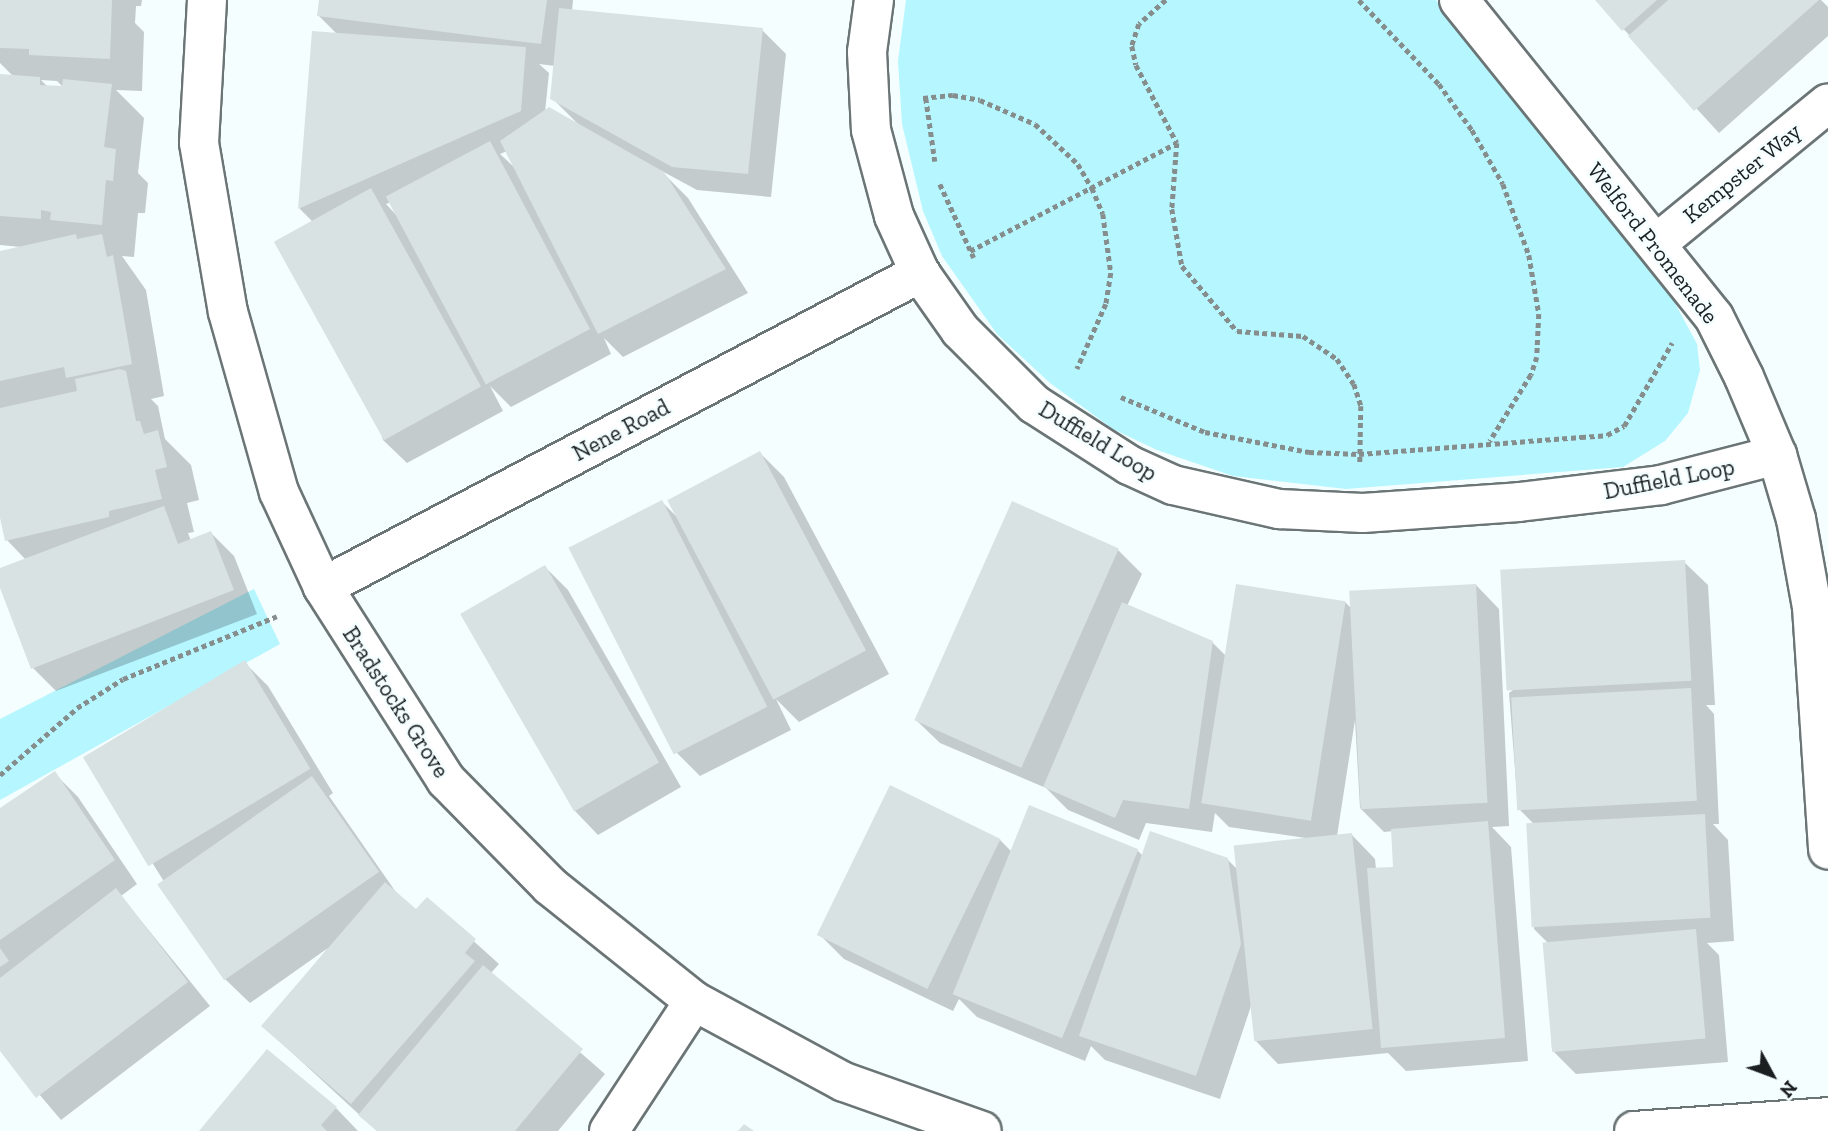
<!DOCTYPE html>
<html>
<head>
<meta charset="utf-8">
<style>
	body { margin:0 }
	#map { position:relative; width:1828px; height:1131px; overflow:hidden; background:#f4feff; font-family:"Zilla Slab",serif }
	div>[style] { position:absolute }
	.green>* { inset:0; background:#b6f6ff }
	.shadow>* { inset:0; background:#0003 }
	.building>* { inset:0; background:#d8e2e3; transform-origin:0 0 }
	.path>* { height:4.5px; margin-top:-2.25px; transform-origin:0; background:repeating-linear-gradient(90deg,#868d8d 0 5px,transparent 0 8.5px) }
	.roads { filter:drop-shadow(2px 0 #6c7576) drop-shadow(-2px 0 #6c7576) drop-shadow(0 2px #6c7576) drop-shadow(0 -2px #6c7576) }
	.minor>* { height:38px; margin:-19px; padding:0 19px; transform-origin:19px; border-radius:19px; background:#fff }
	span { translate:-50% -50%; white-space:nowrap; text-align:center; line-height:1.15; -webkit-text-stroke:5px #f4feff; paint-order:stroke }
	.street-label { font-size:23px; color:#1b1f1f }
	.north { position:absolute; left:1737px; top:1040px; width:70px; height:70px; -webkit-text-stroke:5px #f4feff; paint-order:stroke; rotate:131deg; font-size:19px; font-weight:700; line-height:28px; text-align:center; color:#1b1f1f }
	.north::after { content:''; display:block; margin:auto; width:24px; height:32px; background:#1b1f1f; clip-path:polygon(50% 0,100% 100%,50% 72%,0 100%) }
</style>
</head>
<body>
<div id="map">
	<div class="green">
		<i style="clip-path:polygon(906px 0,1436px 0,1663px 281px,1697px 344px,1700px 370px,1688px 413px,1665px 441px,1623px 467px,1346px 489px,1233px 476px,1157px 450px,1113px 429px,1050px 383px,997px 334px,942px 256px,923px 211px,902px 124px,898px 61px)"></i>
		<i style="clip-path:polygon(254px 589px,280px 644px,0 800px,0 719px)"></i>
	</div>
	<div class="shadow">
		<i style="clip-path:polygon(evenodd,0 0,142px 0,141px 6px,136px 6px,135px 23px,144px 32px,142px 91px,116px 90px,144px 118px,138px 173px,148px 183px,145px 213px,138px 213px,134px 257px,122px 256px,146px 290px,164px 396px,151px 399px,158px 406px,165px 439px,191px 465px,199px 500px,187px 503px,194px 532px,188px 533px,191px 541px,211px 533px,234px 556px,257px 614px,56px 691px,33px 668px,0 583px,0 570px,26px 560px,7px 540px,0 510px,0 253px,21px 247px,0 245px,0 76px,14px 77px,0 63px,0 0,41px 80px,57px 81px,64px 88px,48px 87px,41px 80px)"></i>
		<i style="clip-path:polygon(evenodd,321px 0,573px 0,572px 11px,762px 30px,786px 54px,771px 197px,697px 190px,660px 170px,688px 198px,748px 293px,623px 357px,604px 338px,611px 354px,511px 407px,490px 386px,503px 411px,407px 463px,383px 440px,313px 222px,300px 209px,314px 32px,337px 34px,319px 16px,321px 0,539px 64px,555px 66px,552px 98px,579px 125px,545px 112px,549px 73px,539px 64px,321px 0,507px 151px,515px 168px,500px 154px,507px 151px,321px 0,391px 202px,398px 217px,386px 204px,391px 202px)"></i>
		<i style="clip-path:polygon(1597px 0,1821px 0,1828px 7px,1828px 36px,1719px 133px)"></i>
		<i style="clip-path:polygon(760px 453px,784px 477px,889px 674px,799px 722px,776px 699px,791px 730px,700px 776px,677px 753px,662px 502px,679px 519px)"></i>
		<i style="clip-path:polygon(evenodd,1118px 550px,1142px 574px,1127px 606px,1212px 642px,1227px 657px,1345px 602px,1351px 608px,1476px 585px,1499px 609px,1509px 826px,1492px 827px,1511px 847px,1528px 1061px,1406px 1071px,1388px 1053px,1278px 1064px,1255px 1040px,1251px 1006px,1220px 1099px,1105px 1060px,1091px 1046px,1085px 1061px,977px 1017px,959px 999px,953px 1011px,844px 959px,820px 935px,1000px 840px,1011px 851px,1138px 851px,1143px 856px,1227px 859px,1238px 870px,1306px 838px,1229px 827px,1215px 813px,1212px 832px,1146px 823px,1139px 840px,1068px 810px,1046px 788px,940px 743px,916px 720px,1118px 550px,1355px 720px,1360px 808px,1384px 832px,1393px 831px,1395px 868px,1376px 869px,1375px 859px,1352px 835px,1337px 836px,1355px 720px)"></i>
		<i style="clip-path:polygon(1684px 562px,1708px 585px,1715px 705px,1706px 705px,1714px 714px,1719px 824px,1713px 824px,1728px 840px,1734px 941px,1707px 943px,1719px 955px,1728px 1062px,1576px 1074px,1552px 1050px,1547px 942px,1534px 929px,1537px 827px,1518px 808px,1509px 693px)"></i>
		<i style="clip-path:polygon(545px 567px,568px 590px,681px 787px,598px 835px,575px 811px)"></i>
		<i style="clip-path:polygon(245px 663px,268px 686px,333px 793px,329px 796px,400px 898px,416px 912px,427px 899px,499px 964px,490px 974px,605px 1074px,558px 1131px,377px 1131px,263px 1026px,328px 948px,250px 1003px,226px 980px,87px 759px)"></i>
		<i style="clip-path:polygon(54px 773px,78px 797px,137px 884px,121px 896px,210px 1006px,61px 1120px,0 1048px,0 810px)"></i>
		<i style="clip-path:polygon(336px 1108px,358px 1131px,202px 1131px)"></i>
	</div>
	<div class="building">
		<i style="clip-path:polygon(0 0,112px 0,110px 59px,29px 55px,29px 49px,0 48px)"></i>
		<i style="clip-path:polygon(319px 0,547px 0,541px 44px,317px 16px)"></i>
		<i style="clip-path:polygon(1595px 0,1657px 0,1622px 31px)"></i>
		<i style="clip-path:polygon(1668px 0,1819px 0,1694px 111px,1628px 36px)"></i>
		<i style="clip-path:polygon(559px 8px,763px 28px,748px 174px,672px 167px,550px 99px)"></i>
		<i style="clip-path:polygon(312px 31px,526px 47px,521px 111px,298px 209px)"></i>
		<i style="clip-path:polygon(0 74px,40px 77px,40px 85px,62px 86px,63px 79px,112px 84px,104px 147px,116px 149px,113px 181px,106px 180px,102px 225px,50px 220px,51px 212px,41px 210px,41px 219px,0 216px)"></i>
		<i style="clip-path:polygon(549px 107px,664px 172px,726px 269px,598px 334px,500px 141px)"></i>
		<i style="left:490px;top:141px;width:213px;height:118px;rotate:62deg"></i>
		<i style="left:371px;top:188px;width:227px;height:111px;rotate:61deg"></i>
		<i style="clip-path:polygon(76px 234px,77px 239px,102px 234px,107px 257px,113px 255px,132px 364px,66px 378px,64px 367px,0 381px,0 251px)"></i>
		<i style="clip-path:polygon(120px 369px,126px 371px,136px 421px,140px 421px,144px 434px,158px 430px,167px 467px,155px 470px,162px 499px,109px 511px,109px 517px,5px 541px,0 518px,0 408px,77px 391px,75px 379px)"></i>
		<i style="left:760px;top:451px;width:226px;height:105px;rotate:62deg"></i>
		<i style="left:662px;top:500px;width:232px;height:105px;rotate:63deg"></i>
		<i style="left:1012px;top:501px;width:117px;height:240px;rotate:24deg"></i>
		<i style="clip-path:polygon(164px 506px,178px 544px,211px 531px,234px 590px,31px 669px,0 588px,0 568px)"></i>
		<i style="left:1685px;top:560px;width:121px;height:185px;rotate:87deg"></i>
		<i style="left:545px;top:565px;width:228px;height:98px;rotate:60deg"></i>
		<i style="left:1236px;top:584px;width:111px;height:222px;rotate:9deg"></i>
		<i style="left:1476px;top:584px;width:219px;height:127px;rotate:87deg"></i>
		<i style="clip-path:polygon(1122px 602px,1213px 641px,1189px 809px,1123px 800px,1115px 818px,1043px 787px)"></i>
		<i style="left:245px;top:660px;width:127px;height:189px;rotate:59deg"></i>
		<i style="left:1691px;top:688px;width:113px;height:180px;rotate:87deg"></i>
		<i style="clip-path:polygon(55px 771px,115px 860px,0 940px,0 808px)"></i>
		<i style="left:312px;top:776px;width:117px;height:189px;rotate:55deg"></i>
		<i style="left:890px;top:785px;width:123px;height:167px;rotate:26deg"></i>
		<i style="left:1029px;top:805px;width:118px;height:204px;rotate:22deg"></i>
		<i style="left:1705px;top:814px;width:104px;height:179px;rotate:87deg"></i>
		<i style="clip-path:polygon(1488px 821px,1505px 1038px,1381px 1048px,1367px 868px,1393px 867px,1391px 829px)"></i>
		<i style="clip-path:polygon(1150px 831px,1228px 858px,1241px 944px,1196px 1076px,1079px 1036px)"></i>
		<i style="left:1352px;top:833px;width:197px;height:119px;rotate:84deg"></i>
		<i style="clip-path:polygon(385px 882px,416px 909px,427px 897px,476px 939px,465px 953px,475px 961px,351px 1104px,261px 1026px)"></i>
		<i style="clip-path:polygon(116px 888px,188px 982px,36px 1098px,0 1051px,0 978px)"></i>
		<i style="left:1696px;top:929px;width:110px;height:154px;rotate:85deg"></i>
		<i style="clip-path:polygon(0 948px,9px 961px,0 967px)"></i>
		<i style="clip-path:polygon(483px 965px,583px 1049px,515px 1131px,377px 1131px,358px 1115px)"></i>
		<i style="clip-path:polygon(267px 1049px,337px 1107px,321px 1125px,327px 1131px,199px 1131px)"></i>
		<i style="clip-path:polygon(744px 1124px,754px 1131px,738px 1131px)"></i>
	</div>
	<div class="path">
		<i style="left:1166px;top:0;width:36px;rotate:138deg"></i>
		<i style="left:1139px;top:24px;width:23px;rotate:108deg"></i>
		<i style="left:1132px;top:46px;width:19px;rotate:78deg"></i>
		<i style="left:1136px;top:65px;width:88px;rotate:62.3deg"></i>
		<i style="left:1177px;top:143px;width:66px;rotate:94.3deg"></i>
		<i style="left:1172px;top:209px;width:58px;rotate:80deg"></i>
		<i style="left:1182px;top:266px;width:85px;rotate:49.8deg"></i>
		<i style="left:1237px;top:331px;width:66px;rotate:4.3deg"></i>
		<i style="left:1303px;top:336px;width:41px;rotate:34.1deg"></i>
		<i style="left:1337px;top:359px;width:30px;rotate:56deg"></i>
		<i style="left:1354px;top:384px;width:23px;rotate:72deg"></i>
		<i style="left:1361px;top:406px;width:59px;rotate:91deg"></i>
		<i style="left:1359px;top:0;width:116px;rotate:46.4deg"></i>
		<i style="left:1439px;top:84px;width:57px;rotate:54.3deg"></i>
		<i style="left:1472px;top:130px;width:62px;rotate:60.1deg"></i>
		<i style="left:1503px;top:184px;width:76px;rotate:69.9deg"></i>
		<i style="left:1529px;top:255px;width:60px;rotate:80.4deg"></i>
		<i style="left:1539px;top:314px;width:43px;rotate:92.7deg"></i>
		<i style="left:1537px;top:357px;width:19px;rotate:108deg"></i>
		<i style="left:1531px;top:375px;width:78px;rotate:121.8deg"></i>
		<i style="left:923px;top:98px;width:30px;rotate:-6deg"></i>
		<i style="left:953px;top:95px;width:27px;rotate:10deg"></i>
		<i style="left:980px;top:100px;width:60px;rotate:23.6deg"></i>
		<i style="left:1035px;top:124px;width:59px;rotate:42.9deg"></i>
		<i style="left:1078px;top:164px;width:28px;rotate:60deg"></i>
		<i style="left:1092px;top:188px;width:28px;rotate:67deg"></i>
		<i style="left:1103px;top:214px;width:60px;rotate:82.3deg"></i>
		<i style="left:1111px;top:273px;width:31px;rotate:99deg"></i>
		<i style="left:1106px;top:304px;width:71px;rotate:114deg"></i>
		<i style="left:926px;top:98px;width:64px;rotate:81.9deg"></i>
		<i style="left:940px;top:184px;width:81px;rotate:65.3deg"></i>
		<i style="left:970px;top:251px;width:233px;rotate:-27.6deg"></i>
		<i style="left:1121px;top:397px;width:91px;rotate:22.6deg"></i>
		<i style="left:1205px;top:432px;width:106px;rotate:10.9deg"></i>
		<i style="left:1309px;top:452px;width:50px;rotate:2.3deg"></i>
		<i style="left:1359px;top:454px;width:223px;rotate:-4.4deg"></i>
		<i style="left:1581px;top:437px;width:26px;rotate:-4deg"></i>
		<i style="left:1607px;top:435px;width:19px;rotate:-28deg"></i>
		<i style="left:1624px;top:426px;width:96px;rotate:-60deg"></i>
		<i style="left:0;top:775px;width:102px;rotate:-41deg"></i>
		<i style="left:77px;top:708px;width:54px;rotate:-32.2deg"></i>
		<i style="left:123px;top:679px;width:166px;rotate:-22.2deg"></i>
	</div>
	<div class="roads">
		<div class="minor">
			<i style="left:207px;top:0;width:143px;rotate:93.2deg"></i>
			<i style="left:199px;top:143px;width:171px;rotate:80.3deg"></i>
			<i style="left:228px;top:312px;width:187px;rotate:74.2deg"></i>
			<i style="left:279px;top:492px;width:105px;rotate:65.1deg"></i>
			<i style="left:323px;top:587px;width:229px;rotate:57.5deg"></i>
			<i style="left:446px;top:780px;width:148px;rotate:45.5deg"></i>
			<i style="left:550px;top:886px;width:184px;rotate:38.6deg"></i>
			<i style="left:694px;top:1001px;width:170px;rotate:28.4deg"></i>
			<i style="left:844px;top:1082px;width:146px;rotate:19.5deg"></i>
			<i style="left:874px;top:0;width:52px;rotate:97.7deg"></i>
			<i style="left:867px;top:52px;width:78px;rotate:87.1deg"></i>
			<i style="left:871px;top:130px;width:89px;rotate:75deg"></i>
			<i style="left:894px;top:216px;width:63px;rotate:65.5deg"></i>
			<i style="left:920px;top:273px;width:70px;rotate:54.9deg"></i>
			<i style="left:960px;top:330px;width:105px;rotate:45deg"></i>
			<i style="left:1034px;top:404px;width:113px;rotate:32.7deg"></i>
			<i style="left:1129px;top:465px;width:48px;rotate:24.4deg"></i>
			<i style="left:1173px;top:485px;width:109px;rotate:12.8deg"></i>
			<i style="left:1279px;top:509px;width:84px;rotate:2.7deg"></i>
			<i style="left:1363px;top:513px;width:156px;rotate:-4deg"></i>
			<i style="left:1519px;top:502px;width:143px;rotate:-6.8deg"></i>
			<i style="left:1661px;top:485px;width:120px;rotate:-14.5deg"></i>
			<i style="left:1459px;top:0;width:407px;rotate:51.2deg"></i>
			<i style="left:1714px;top:317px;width:67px;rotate:63.4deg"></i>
			<i style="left:1744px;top:377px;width:85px;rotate:67.1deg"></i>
			<i style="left:1777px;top:455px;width:67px;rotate:73.5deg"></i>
			<i style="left:1796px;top:519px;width:89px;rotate:79.7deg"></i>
			<i style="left:1812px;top:607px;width:243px;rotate:86.2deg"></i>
			<i style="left:1656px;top:244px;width:222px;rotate:-39.3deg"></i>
			<i style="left:323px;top:587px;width:675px;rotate:-27.74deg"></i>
			<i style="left:609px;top:1131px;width:155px;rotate:-56.8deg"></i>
			<i style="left:1634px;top:1131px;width:195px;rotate:-4.1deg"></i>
		</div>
	</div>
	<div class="street-label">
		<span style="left:1742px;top:173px;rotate:-39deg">Kempster Way</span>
		<span style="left:1653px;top:243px;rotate:52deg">Welford Promenade</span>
		<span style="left:621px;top:430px;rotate:-28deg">Nene Road</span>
		<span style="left:1098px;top:441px;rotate:31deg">Duffield Loop</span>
		<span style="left:1669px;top:479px;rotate:-11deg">Duffield Loop</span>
		<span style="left:396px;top:702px;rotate:57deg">Bradstocks Grove</span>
	</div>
	<div class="north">N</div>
</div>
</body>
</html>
